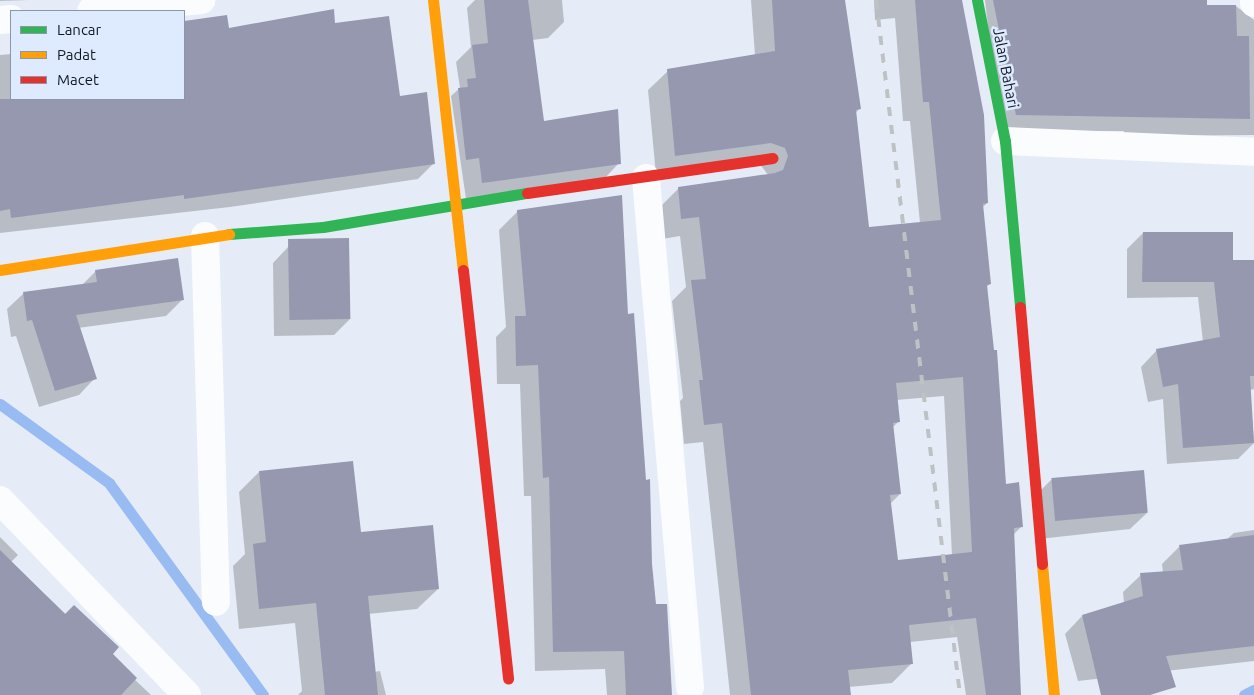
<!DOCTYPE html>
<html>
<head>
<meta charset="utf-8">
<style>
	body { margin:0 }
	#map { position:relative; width:1254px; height:695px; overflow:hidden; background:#e6ecf7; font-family:Ubuntu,sans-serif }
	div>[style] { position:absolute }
	.shadow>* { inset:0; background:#0003 }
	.stream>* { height:11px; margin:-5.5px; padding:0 5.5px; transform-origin:5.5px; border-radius:5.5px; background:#98bcf1 }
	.building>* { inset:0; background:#9698af; transform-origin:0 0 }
	.street>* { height:28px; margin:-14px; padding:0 14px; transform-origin:14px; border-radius:14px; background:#fbfcfe }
	.fast>* { height:11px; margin:-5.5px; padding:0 5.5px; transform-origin:5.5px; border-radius:5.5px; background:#30b455 }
	.slow>* { height:11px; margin:-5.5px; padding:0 5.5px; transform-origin:5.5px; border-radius:5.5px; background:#ff9f0a }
	.jam>* { height:11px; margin:-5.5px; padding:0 5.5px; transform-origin:5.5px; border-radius:5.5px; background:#e5322d }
	.rail>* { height:4px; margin-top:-2px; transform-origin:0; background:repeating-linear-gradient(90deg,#bfc2c5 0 9px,transparent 0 18px) }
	span { translate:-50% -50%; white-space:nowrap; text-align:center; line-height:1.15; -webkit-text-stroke:5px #deebff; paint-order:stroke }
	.street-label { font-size:15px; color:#0e1621 }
	.legend { position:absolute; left:10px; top:10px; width:175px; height:90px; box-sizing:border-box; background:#deebff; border:1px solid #8b96a6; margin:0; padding:6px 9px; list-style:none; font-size:15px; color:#0e1621 }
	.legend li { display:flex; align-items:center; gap:10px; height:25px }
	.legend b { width:25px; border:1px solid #8b96a6 }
</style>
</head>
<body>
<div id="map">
	<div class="shadow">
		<i style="clip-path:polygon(0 0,28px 0,0 1px)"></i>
		<i style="clip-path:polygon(475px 0,562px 0,564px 22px,548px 38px,532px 40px,543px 122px,619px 163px,603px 180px,466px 199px,451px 96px,460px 88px,456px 62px,471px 47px,467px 8px)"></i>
		<i style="clip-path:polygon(evenodd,751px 0,827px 0,860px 108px,855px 114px,868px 228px,920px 223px,910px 121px,903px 121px,895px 18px,875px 20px,874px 0,960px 0,987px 203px,982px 208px,990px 284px,986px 287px,1005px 485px,1022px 526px,1013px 535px,1020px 695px,966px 695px,957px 637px,910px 642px,912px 663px,892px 683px,849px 687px,850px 695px,730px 695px,703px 442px,684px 444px,680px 401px,683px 398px,672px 301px,686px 287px,680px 236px,662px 239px,659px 208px,679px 188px,769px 176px,759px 163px,656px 175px,648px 90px,668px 71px,755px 56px,751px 0,944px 396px,952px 556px,897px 562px,890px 504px,900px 494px,893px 427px,899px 421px,896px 400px,944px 396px)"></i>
		<i style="clip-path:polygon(985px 0,1206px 0,1206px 6px,1236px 6px,1254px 20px,1254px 135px,1124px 136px,1124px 131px,1000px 131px)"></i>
		<i style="clip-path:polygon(332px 10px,334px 24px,399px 97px,434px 163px,418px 179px,230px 207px,0 233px,0 55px,11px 54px,11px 99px,184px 99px,184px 30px,227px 23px,228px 29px)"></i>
		<i style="clip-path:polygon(518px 211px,627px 315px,655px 606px,671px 695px,607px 695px,605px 669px,535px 671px,531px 496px,524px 496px,520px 384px,497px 384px,496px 337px,506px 327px,499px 230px)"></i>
		<i style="clip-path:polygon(1143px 233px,1232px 261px,1254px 262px,1254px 389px,1250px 390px,1254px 443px,1238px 459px,1167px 464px,1163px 399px,1148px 402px,1141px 367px,1157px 350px,1203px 342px,1198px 297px,1127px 298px,1127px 249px)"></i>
		<i style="clip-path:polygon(289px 246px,350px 319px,334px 335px,274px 336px,273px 263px)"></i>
		<i style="clip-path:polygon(96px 271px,183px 299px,166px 316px,78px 328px,95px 378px,79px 395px,39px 407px,16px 336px,11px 337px,7px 309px,24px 293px,82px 285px)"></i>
		<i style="clip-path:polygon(259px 472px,438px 589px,417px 609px,368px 614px,374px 672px,380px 671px,386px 695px,298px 695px,302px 691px,295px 623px,239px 629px,233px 566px,245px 554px,239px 492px)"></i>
		<i style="clip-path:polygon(1051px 480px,1147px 513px,1130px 529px,1039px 539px,1035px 496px)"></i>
		<i style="clip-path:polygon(1254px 530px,1254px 661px,1078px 681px,1065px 634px,1082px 616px,1124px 603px,1123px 592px,1141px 575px,1163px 573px,1162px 564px,1180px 546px,1226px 540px,1234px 533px)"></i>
		<i style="clip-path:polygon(0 537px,18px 555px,11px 562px,151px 695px,0 695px)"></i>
	</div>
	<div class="stream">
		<i style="left:0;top:404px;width:135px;rotate:35.9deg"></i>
		<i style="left:109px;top:483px;width:262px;rotate:54deg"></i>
		<i style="left:1244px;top:695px;width:11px;rotate:-27deg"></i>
	</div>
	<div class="building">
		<i style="clip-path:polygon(484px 0,528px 0,544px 121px,618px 109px,621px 164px,482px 183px,479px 158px,466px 160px,458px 88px,468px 87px,467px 79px,476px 78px,472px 45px,488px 43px)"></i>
		<i style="clip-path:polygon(evenodd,772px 0,845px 0,861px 109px,856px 110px,869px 227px,941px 220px,929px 102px,923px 102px,915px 0,962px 0,984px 115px,988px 203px,983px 204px,991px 284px,987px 285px,994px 350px,997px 350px,1006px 484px,1019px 482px,1023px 527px,1014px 528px,1021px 695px,986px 695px,976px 618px,909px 625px,913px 664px,848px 670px,851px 695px,751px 695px,722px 423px,704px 425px,699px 380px,703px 380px,691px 280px,706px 279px,699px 217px,681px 219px,678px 187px,775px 173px,783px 170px,788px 156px,785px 148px,771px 143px,675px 156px,667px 69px,775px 51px,772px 0,963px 377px,972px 552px,898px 560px,890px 495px,901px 494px,893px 423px,900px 422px,896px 383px,963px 377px)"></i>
		<i style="clip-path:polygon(993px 0,1207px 0,1207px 5px,1236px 5px,1237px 36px,1249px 36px,1250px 119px,1016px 115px)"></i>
		<i style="clip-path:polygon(334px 9px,335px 23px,389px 16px,400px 96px,427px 92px,435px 164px,184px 199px,184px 195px,11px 218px,10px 209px,0 211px,0 99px,184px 99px,184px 21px,227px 15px,229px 28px)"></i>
		<i style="clip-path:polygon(622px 195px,628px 314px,634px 313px,646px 480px,650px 479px,652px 564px,656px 604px,667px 604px,672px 695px,626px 695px,624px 651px,553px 652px,549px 477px,543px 478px,538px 365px,516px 366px,515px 316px,526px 316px,517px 210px)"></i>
		<i style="clip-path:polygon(1143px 232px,1233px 232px,1233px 260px,1254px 260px,1254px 376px,1250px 376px,1254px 443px,1183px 448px,1178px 384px,1163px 387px,1156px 349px,1220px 337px,1214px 282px,1142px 282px)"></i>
		<i style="left:349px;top:238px;width:81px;height:61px;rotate:89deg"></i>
		<i style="clip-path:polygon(178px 258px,184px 300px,76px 315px,97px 379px,55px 391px,32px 320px,27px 321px,23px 292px,97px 282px,95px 270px)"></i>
		<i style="clip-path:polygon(353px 461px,361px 532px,433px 525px,439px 589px,368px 596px,378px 695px,325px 695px,316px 603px,259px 609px,253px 544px,266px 542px,259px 471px)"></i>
		<i style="left:1144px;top:470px;width:43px;height:93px;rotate:85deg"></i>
		<i style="clip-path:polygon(1254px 535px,1254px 646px,1166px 656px,1176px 687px,1150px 695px,1101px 695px,1082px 615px,1143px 596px,1140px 573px,1183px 570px,1179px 545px)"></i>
		<i style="clip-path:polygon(0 550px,65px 614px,74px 605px,119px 647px,113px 654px,137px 678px,121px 695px,0 695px)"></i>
	</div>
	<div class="street">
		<i style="left:1254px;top:0;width:3px;rotate:90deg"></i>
		<i style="left:91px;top:11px;width:111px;rotate:-5.7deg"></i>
		<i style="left:0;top:20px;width:11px;rotate:-5deg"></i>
		<i style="left:1005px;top:141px;width:249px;rotate:2.5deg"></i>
		<i style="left:646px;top:178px;width:511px;rotate:85.06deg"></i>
		<i style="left:205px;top:236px;width:366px;rotate:88.3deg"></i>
		<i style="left:0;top:500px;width:270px;rotate:46.2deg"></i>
	</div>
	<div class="fast">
		<i style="left:977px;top:0;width:144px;rotate:78.8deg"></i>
		<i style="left:1005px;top:141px;width:167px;rotate:84.8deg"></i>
		<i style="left:229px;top:234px;width:94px;rotate:-4.3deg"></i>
		<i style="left:323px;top:227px;width:207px;rotate:-9.5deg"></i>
	</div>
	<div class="slow">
		<i style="left:433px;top:0;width:272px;rotate:83.7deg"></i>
		<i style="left:0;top:270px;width:232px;rotate:-8.9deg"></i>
		<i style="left:1042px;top:564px;width:132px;rotate:84.8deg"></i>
	</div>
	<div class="jam">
		<i style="left:527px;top:193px;width:248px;rotate:-8.1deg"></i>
		<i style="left:463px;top:270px;width:411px;rotate:83.7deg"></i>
		<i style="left:1020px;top:307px;width:258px;rotate:85.1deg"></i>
	</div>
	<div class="rail">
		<i style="left:876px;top:0;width:700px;rotate:83.11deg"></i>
	</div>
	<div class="street-label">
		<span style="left:1006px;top:68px;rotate:79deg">Jalan Bahari</span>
	</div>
	<ul class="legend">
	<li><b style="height:6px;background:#30b455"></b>Lancar</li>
	<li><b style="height:6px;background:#ff9f0a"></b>Padat</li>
	<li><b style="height:6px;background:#e5322d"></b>Macet</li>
	</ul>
</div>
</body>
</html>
